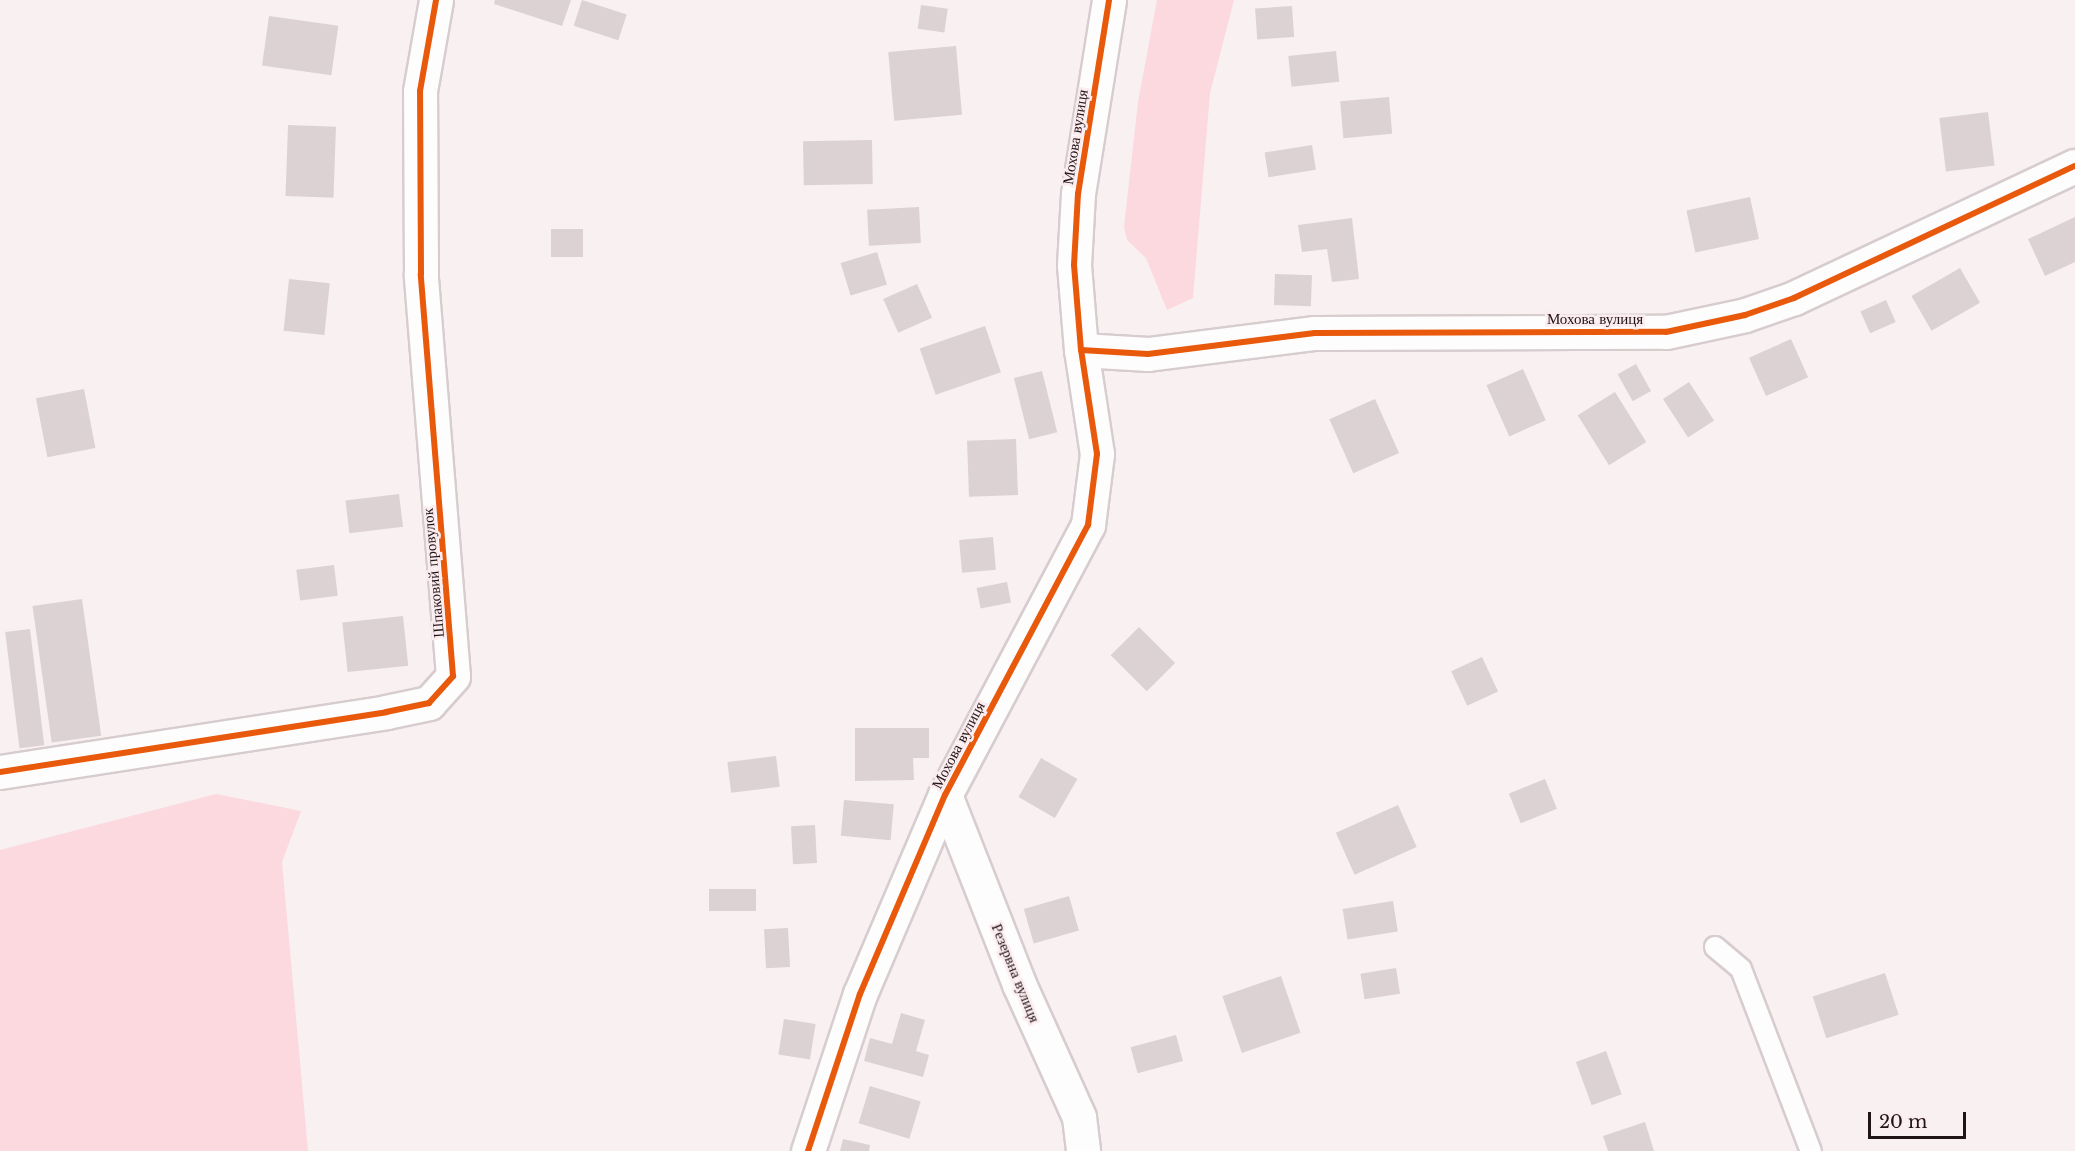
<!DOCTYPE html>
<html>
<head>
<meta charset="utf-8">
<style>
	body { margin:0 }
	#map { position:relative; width:2075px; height:1151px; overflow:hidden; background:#f8f0f1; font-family:"Libre Baskerville",serif }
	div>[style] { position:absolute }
	.green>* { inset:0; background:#fbd9df }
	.building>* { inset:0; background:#dcd2d4; transform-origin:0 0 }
	.roads { filter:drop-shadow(2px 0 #d7ccce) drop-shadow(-2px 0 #d7ccce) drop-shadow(0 2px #d7ccce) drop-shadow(0 -2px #d7ccce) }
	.lane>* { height:20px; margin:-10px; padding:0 10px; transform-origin:10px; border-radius:10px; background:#fefdfd }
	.street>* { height:33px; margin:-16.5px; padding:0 16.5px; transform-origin:16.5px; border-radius:16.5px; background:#fefdfd }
	.cycleway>* { height:6px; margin:-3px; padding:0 3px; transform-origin:3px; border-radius:3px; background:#e8590c }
	span { translate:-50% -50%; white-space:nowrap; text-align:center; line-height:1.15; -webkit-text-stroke:5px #fbecef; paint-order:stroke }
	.street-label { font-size:15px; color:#201416 }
	.scale { position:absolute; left:1868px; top:1112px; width:98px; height:27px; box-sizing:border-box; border:3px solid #201416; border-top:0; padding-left:8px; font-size:18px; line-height:21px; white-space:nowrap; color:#201416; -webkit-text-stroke:4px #fbecef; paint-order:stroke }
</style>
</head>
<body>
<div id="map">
	<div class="green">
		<i style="clip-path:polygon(1157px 0,1234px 0,1210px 93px,1193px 298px,1167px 310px,1146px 258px,1127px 240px,1124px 227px,1138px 102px)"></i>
		<i style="clip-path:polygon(216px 794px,301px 811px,282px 862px,308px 1151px,0 1151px,0 850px)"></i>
	</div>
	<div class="building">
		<i style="clip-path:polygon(495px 0,571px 0,562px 26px,494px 4px)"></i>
		<i style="left:582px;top:0;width:47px;height:27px;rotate:18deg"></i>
		<i style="left:921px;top:5px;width:27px;height:24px;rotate:8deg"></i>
		<i style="left:1292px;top:6px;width:31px;height:37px;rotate:86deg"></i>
		<i style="left:269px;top:16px;width:70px;height:50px;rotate:8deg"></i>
		<i style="left:956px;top:46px;width:69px;height:68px;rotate:85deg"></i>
		<i style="left:1336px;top:51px;width:31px;height:48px;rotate:84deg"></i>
		<i style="left:1389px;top:97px;width:37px;height:49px;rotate:85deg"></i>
		<i style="left:1988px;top:112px;width:54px;height:49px;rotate:83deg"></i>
		<i style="left:288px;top:125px;width:48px;height:71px;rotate:2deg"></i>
		<i style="left:872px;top:140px;width:44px;height:69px;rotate:89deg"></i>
		<i style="left:1312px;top:145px;width:25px;height:48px;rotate:81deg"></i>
		<i style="left:1750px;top:197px;width:43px;height:65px;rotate:78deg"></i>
		<i style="left:919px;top:207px;width:36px;height:52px;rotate:87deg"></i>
		<i style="clip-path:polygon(2075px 217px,2075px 262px,2045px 276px,2028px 239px)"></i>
		<i style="clip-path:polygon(1352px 218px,1359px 279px,1332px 282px,1327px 249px,1302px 252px,1298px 225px)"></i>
		<i style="left:551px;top:229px;width:32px;height:28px"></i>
		<i style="left:877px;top:252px;width:34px;height:38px;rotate:73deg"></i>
		<i style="left:1960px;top:268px;width:40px;height:56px;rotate:60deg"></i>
		<i style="left:1275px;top:274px;width:37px;height:31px;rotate:2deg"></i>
		<i style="left:289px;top:279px;width:41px;height:52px;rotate:6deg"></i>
		<i style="left:917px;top:284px;width:37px;height:37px;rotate:66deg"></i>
		<i style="left:1886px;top:300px;width:24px;height:28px;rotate:66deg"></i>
		<i style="left:985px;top:326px;width:49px;height:69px;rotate:71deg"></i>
		<i style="left:1791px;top:339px;width:42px;height:46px;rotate:66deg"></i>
		<i style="left:1636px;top:364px;width:31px;height:21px;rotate:61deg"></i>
		<i style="left:1523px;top:369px;width:56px;height:40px;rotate:66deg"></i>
		<i style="left:1042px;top:371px;width:63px;height:29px;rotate:76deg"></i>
		<i style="left:1689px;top:382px;width:46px;height:31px;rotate:57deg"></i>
		<i style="left:84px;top:389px;width:60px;height:49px;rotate:79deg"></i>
		<i style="left:1615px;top:392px;width:59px;height:44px;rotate:58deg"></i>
		<i style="left:1375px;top:399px;width:59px;height:50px;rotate:66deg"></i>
		<i style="left:1016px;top:439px;width:56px;height:49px;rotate:88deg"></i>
		<i style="left:399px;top:494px;width:33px;height:54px;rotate:83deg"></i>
		<i style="left:993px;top:537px;width:33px;height:34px;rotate:85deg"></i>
		<i style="left:334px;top:565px;width:31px;height:38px;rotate:83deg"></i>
		<i style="left:1007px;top:582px;width:21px;height:31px;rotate:79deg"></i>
		<i style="left:82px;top:599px;width:138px;height:50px;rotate:82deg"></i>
		<i style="left:403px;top:616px;width:50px;height:61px;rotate:84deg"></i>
		<i style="left:1139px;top:627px;width:51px;height:40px;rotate:45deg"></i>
		<i style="left:30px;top:629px;width:117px;height:25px;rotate:83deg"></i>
		<i style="left:1482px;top:657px;width:38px;height:34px;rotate:65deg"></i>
		<i style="clip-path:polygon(855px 728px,929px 728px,929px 758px,913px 758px,914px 780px,855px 781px)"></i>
		<i style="left:776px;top:756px;width:31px;height:49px;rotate:83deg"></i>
		<i style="left:1041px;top:758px;width:42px;height:45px;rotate:30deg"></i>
		<i style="left:1545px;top:779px;width:32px;height:39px;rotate:68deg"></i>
		<i style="left:844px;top:800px;width:50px;height:36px;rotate:5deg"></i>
		<i style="left:1398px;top:805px;width:46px;height:68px;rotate:66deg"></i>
		<i style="left:815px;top:825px;width:38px;height:24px;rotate:87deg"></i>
		<i style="left:709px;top:889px;width:47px;height:22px"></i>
		<i style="left:1069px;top:896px;width:36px;height:47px;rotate:74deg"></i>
		<i style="left:1393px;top:901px;width:31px;height:51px;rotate:81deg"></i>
		<i style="left:788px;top:928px;width:39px;height:24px;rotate:87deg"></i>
		<i style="left:1396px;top:968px;width:26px;height:36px;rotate:81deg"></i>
		<i style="left:1885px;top:973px;width:44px;height:76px;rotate:72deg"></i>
		<i style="left:1281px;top:976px;width:60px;height:62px;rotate:71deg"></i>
		<i style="clip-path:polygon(901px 1013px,925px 1020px,916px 1051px,929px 1055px,923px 1077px,864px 1061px,870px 1038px,892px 1044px)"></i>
		<i style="left:784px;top:1019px;width:32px;height:36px;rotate:9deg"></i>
		<i style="left:1176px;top:1035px;width:27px;height:47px;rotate:75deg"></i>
		<i style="left:1606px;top:1051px;width:46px;height:32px;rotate:70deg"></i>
		<i style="left:870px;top:1086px;width:53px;height:39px;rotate:17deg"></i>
		<i style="clip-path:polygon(1645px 1122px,1654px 1151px,1608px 1151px,1603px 1136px)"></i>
		<i style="clip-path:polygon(843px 1139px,870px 1145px,869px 1151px,840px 1151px)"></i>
	</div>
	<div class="roads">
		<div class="lane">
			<i style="left:1715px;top:947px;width:34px;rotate:40deg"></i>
			<i style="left:1741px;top:969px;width:195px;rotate:69deg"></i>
		</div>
		<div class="street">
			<i style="left:1081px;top:350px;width:67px;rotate:3.4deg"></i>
			<i style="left:1148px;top:354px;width:168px;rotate:-7.2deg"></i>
			<i style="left:1315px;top:333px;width:351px;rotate:-0.2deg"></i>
			<i style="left:1666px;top:332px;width:81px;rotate:-12.1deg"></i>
			<i style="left:1745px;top:315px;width:52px;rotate:-19.1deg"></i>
			<i style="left:1794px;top:298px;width:310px;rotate:-25.2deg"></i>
			<i style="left:0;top:772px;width:391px;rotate:-8.8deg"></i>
			<i style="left:386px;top:712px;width:44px;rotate:-11.8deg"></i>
			<i style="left:429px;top:703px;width:36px;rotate:-48deg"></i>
			<i style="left:453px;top:676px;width:403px;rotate:-94.6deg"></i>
			<i style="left:421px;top:274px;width:183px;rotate:-90.3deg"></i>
			<i style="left:420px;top:91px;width:92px;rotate:-80deg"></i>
			<i style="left:945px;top:795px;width:203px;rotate:68.6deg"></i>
			<i style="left:1019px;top:984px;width:146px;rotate:65.7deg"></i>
			<i style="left:1079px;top:1117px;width:34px;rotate:83deg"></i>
			<i style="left:808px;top:1151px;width:165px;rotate:-71.7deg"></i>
			<i style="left:860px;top:994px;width:216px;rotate:-66.9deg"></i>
			<i style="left:945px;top:795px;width:306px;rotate:-62.1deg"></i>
			<i style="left:1088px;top:525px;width:72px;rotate:-82.8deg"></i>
			<i style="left:1097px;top:454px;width:105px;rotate:-98.7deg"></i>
			<i style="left:1081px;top:350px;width:85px;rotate:-94.7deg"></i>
			<i style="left:1074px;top:265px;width:71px;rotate:-86.8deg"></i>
			<i style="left:1078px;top:194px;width:196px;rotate:-80.9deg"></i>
		</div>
	</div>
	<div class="cycleway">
		<i style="left:1081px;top:350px;width:67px;rotate:3.4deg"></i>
		<i style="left:1148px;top:354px;width:168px;rotate:-7.2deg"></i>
		<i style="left:1315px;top:333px;width:351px;rotate:-0.2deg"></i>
		<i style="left:1666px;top:332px;width:81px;rotate:-12.1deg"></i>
		<i style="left:1745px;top:315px;width:52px;rotate:-19.1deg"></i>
		<i style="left:1794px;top:298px;width:310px;rotate:-25.2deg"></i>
		<i style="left:0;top:772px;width:391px;rotate:-8.8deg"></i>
		<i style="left:386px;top:712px;width:44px;rotate:-11.8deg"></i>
		<i style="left:429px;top:703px;width:36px;rotate:-48deg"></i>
		<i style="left:453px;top:676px;width:403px;rotate:-94.6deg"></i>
		<i style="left:421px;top:274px;width:183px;rotate:-90.3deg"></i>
		<i style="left:420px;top:91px;width:92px;rotate:-80deg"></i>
		<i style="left:808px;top:1151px;width:165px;rotate:-71.7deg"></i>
		<i style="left:860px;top:994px;width:216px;rotate:-66.9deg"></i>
		<i style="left:945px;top:795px;width:306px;rotate:-62.1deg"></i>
		<i style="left:1088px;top:525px;width:72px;rotate:-82.8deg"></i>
		<i style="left:1097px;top:454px;width:105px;rotate:-98.7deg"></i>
		<i style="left:1081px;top:350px;width:85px;rotate:-94.7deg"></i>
		<i style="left:1074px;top:265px;width:71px;rotate:-86.8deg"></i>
		<i style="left:1078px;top:194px;width:196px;rotate:-80.9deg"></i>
	</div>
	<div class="street-label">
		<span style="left:1075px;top:137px;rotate:-81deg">Мохова вулиця</span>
		<span style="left:1595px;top:319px">Мохова вулиця</span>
		<span style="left:433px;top:573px;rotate:-95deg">Шпаковий провулок</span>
		<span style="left:958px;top:745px;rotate:-62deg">Мохова вулиця</span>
		<span style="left:1016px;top:973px;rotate:68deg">Резервна вулиця</span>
	</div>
	<div class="scale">20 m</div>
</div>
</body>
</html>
